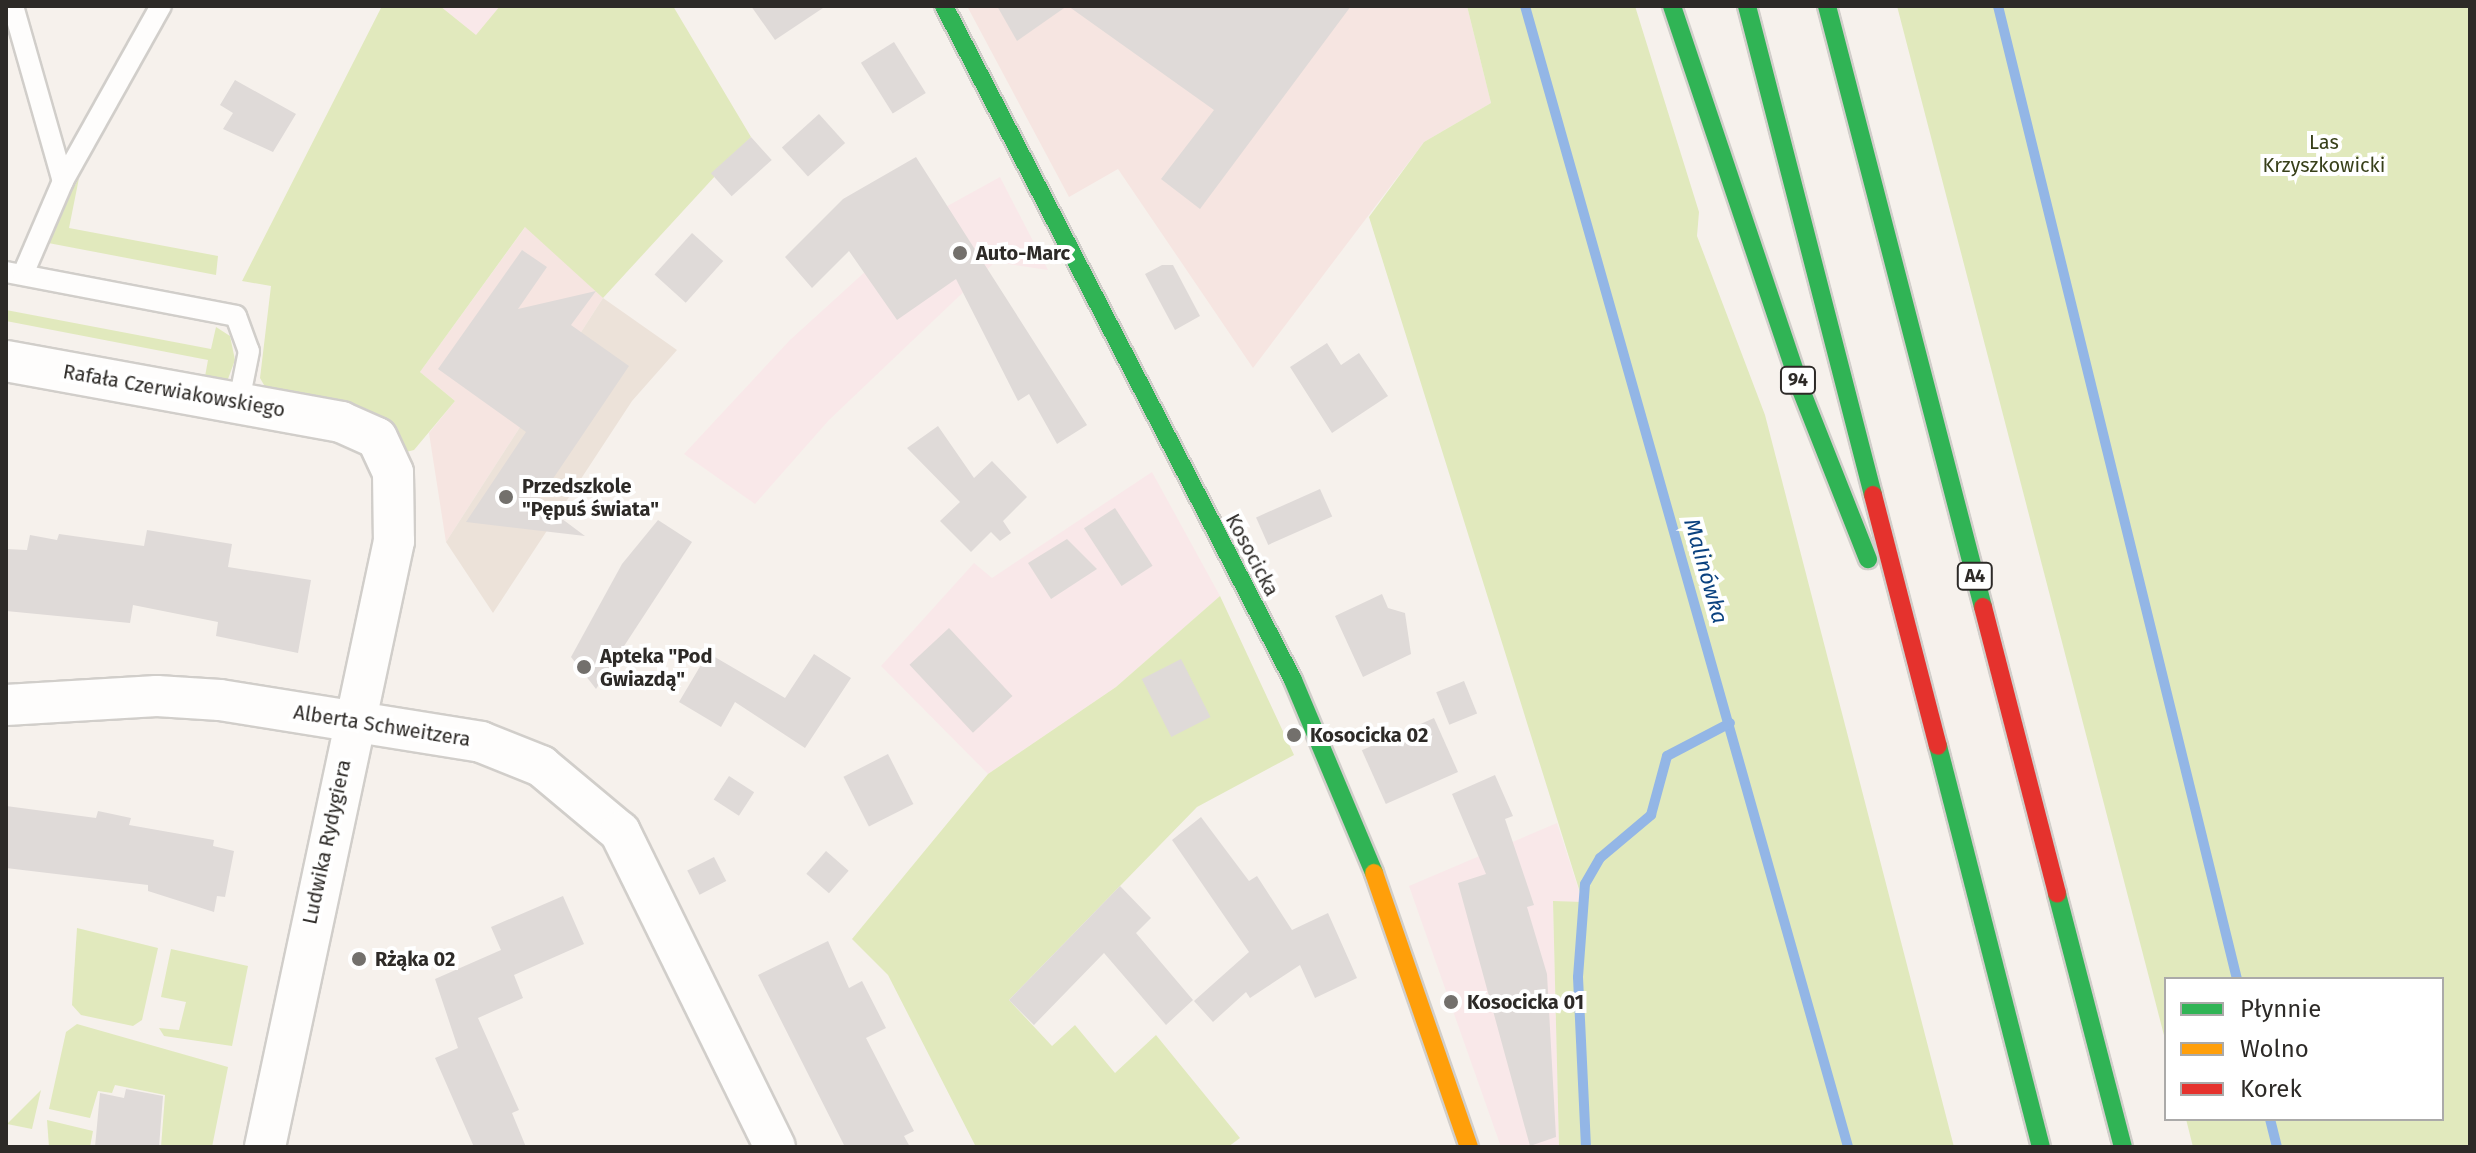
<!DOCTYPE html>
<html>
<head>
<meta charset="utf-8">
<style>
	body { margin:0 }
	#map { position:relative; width:2476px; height:1153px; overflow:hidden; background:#f6f1ec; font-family:"Fira Sans",sans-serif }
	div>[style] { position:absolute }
	.commercial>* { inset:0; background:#f9e8e9 }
	.industrial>* { inset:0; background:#f6e5e1 }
	.built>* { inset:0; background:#ece2d9 }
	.green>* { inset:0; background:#e1e9bd }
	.stream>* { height:10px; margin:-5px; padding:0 5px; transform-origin:5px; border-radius:5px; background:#93b6e6 }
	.building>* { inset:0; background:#dfdad8; transform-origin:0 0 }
	.roads { filter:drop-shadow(2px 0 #d1ceca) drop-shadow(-2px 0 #d1ceca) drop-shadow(0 2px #d1ceca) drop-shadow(0 -2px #d1ceca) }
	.lane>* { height:20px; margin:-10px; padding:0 10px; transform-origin:10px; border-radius:10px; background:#fefdfc }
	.street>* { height:40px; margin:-20px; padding:0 20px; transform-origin:20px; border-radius:20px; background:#fefdfc }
	.fast>* { height:18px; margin:-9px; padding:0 9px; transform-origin:9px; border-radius:9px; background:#30b455 }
	.slow>* { height:18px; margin:-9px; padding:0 9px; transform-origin:9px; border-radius:9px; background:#ff9f0a }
	.jam>* { height:18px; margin:-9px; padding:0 9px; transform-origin:9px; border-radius:9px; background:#e5322d }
	.dots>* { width:22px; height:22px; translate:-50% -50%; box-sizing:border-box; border:4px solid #fff; border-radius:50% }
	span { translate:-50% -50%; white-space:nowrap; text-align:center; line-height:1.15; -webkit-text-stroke:8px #fff; paint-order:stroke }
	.shield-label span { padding:2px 6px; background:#fff; border:2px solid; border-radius:6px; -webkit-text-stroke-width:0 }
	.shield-label { font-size:18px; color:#2d2a27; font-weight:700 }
	.park-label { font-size:20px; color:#38401a }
	.poi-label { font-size:20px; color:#2d2a27; font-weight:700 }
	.left { translate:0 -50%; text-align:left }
	.street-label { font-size:20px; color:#2d2a27 }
	.water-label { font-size:22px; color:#0a417f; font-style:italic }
	.frame { position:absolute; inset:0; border:8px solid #2d2a27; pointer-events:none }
	.legend { position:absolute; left:2164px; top:977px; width:280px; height:144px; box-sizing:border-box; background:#fff; border:2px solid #abaaa9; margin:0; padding:10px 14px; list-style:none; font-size:24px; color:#2d2a27 }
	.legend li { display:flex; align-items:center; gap:16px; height:40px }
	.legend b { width:40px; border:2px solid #abaaa9 }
</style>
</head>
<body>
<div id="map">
	<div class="commercial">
		<i style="clip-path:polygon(440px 6px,500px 6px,477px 36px)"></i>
		<i style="clip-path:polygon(1000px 177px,1048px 270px,995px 262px,829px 420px,755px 504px,684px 454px,790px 340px,922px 220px)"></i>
		<i style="clip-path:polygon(1152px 472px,1220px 596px,1116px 687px,988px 774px,881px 666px,974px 563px,992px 578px)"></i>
		<i style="clip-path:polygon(1557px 823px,1583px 903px,1553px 901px,1559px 1147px,1501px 1147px,1409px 886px)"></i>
	</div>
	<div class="industrial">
		<i style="clip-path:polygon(967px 6px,1467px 6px,1491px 103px,1424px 142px,1253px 368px,1118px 169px,1069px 197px)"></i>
		<i style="clip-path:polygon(526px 226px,603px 298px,446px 542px,429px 433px,455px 401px,420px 372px)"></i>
	</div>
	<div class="built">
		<i style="clip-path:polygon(603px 298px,677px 350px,632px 401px,493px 613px,446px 542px)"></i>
	</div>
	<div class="green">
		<i style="clip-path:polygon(382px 6px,440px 6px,476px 35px,500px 6px,673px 6px,751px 137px,603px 298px,525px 227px,420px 372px,455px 401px,414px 450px,402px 453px,268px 392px,260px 378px,271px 286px,242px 281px)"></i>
		<i style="clip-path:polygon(1467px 6px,1635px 6px,1699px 212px,1697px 236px,1765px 415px,1954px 1147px,1559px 1147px,1553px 901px,1583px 902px,1369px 217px,1424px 142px,1491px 103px)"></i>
		<i style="clip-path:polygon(1897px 6px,2470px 6px,2470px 1147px,2193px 1147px,2186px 1119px,2442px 1119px,2442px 979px,2166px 979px,2166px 1043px)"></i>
		<i style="clip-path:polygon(79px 178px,69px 228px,218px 256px,216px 275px,43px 242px)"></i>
		<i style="clip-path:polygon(6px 310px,211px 349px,216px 327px,230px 336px,235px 360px,228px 379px,204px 382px,208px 360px,6px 321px)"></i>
		<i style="clip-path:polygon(1220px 596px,1294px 755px,1197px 807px,1009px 1000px,1052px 1046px,1075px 1025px,1115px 1073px,1156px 1035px,1240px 1138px,1228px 1147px,976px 1147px,888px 975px,852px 939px,988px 774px,1116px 687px)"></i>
		<i style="clip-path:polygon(77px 928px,158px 948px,142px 1020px,133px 1026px,81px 1015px,72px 1005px)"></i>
		<i style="clip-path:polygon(171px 949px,248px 966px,232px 1046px,164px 1036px,159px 1028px,179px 1030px,186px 1002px,161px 997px)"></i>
		<i style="clip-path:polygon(77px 1024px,228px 1067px,212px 1147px,161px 1147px,165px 1095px,115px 1085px,112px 1093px,98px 1091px,90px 1118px,49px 1109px,66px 1032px)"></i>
		<i style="clip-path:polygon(41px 1090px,32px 1129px,7px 1124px)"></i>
		<i style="clip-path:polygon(47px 1120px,93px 1131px,90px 1147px,49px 1147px)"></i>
	</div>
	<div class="stream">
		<i style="left:1525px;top:6px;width:1186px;rotate:74.19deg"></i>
		<i style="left:1998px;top:6px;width:1002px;rotate:76.2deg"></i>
		<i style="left:2270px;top:1119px;width:29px;rotate:76deg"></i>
		<i style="left:1586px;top:1147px;width:170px;rotate:-92.7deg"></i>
		<i style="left:1578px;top:977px;width:93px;rotate:-85.7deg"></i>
		<i style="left:1585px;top:884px;width:30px;rotate:-60deg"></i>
		<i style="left:1600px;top:858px;width:67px;rotate:-40.1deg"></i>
		<i style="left:1651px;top:815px;width:61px;rotate:-74.8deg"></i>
		<i style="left:1667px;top:756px;width:71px;rotate:-27.6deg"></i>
	</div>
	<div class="building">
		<i style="clip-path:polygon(751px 6px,826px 6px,775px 40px)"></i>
		<i style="clip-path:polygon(997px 6px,1067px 6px,1017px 41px)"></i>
		<i style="clip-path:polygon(1068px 6px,1351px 6px,1200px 209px,1161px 179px,1214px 110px)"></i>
		<i style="left:894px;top:42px;width:60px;height:39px;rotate:58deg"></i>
		<i style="clip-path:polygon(235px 80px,296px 114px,273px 152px,223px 129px,233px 113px,220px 105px)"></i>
		<i style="left:819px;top:114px;width:39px;height:50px;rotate:48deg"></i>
		<i style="left:751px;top:137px;width:31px;height:54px;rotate:48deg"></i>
		<i style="clip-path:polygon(916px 157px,1087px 425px,1057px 444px,1029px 394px,1018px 401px,956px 279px,897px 320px,849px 251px,812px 288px,785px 257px,843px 199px)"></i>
		<i style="left:692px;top:233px;width:42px;height:56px;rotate:42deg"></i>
		<i style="clip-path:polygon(522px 250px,547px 267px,518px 309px,596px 291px,571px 325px,629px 366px,538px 501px,585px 536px,466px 522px,526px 432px,438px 369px)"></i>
		<i style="clip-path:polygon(1162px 265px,1173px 265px,1200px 316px,1175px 330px,1145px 274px)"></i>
		<i style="clip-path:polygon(1327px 343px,1341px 365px,1359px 353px,1388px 396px,1332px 433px,1290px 367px)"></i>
		<i style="clip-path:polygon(938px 426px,974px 478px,992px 461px,1027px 497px,1003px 521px,1011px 533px,1000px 541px,991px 532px,971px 552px,940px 521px,960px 502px,907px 448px)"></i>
		<i style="left:1320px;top:489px;width:30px;height:70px;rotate:66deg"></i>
		<i style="left:1115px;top:508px;width:69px;height:37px;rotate:57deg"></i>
		<i style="clip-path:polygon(658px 520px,692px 542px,596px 689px,571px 657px,622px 564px)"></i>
		<i style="clip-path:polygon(147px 530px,232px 544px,228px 567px,311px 580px,298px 653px,216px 636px,218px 622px,133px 605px,130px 623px,6px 611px,6px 549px,27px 550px,30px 535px,57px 540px,59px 534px,144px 546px)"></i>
		<i style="clip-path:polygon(1067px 539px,1097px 569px,1051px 599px,1028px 563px)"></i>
		<i style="clip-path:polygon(1382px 594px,1388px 608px,1405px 613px,1411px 654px,1363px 677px,1335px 616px)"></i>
		<i style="left:949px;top:628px;width:93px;height:54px;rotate:47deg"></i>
		<i style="clip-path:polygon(708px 653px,785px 698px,814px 654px,851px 678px,805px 748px,735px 702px,721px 727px,679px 702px)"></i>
		<i style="left:1181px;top:659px;width:65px;height:44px;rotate:63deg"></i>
		<i style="left:1464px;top:681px;width:35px;height:30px;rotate:68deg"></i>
		<i style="left:1434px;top:718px;width:59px;height:79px;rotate:66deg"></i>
		<i style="left:888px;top:754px;width:56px;height:50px;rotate:63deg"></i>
		<i style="clip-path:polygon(1495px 775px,1513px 816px,1505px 819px,1534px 905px,1527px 907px,1547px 974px,1556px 1137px,1530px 1146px,1458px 883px,1486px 874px,1452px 794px)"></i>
		<i style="left:729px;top:776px;width:30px;height:28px;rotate:33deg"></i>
		<i style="clip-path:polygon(6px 806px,96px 818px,98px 811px,131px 818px,129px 825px,214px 840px,213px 846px,234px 851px,225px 897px,217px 896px,214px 912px,148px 891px,148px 885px,6px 868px)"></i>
		<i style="clip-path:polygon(1201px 817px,1249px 881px,1257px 876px,1292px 930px,1328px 913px,1357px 978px,1315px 998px,1300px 965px,1250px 998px,1246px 992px,1213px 1022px,1194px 1001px,1249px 952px,1172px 840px)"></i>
		<i style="left:826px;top:851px;width:30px;height:30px;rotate:41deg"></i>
		<i style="left:714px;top:857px;width:27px;height:30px;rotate:63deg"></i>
		<i style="clip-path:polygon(1120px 886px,1151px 918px,1136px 933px,1193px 1000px,1166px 1025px,1104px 953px,1034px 1025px,1009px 1000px)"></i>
		<i style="clip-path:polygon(563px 896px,584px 944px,514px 975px,523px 998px,478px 1018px,519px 1110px,512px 1113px,526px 1147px,474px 1147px,435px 1058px,458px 1048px,435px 979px,501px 950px,491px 927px)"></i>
		<i style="clip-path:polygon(828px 941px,849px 988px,862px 981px,886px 1028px,866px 1038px,914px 1131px,904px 1136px,910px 1147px,845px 1147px,758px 975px)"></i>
		<i style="clip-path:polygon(126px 1089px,163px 1096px,159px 1147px,95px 1147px,100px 1093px,124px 1098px)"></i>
	</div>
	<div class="roads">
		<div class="lane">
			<i style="left:13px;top:6px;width:182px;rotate:74.1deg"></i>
			<i style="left:6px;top:272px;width:234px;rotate:10.8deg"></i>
			<i style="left:236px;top:316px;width:37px;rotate:70deg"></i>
			<i style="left:249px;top:351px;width:51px;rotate:101.3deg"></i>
			<i style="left:23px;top:274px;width:101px;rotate:-66.7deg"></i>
			<i style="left:63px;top:181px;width:201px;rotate:-60.8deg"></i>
		</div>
		<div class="street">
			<i style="left:6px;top:361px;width:341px;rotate:10.3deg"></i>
			<i style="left:341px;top:422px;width:39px;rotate:24deg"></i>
			<i style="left:377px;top:438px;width:38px;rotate:65deg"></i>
			<i style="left:393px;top:473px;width:68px;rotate:89.2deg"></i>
			<i style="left:394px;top:541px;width:620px;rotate:102.02deg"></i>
			<i style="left:6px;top:705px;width:151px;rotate:-3.4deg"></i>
			<i style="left:157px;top:696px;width:63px;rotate:3.6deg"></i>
			<i style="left:220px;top:700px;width:264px;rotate:9.1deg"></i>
			<i style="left:481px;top:742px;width:65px;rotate:21.8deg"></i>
			<i style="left:541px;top:766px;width:103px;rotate:39.9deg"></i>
			<i style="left:620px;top:832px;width:351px;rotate:63.8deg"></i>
		</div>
		<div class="fast">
			<i style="left:944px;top:6px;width:759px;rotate:62.62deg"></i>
			<i style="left:1293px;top:680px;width:209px;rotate:67.2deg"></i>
			<i style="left:1672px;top:6px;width:405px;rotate:71.4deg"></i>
			<i style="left:1801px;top:390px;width:182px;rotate:68.4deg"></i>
			<i style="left:1747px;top:6px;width:505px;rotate:75.55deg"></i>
			<i style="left:1827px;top:6px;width:621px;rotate:75.45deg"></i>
			<i style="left:1938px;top:746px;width:414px;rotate:75.6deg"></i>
			<i style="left:2057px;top:894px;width:261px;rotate:75.4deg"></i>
		</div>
		<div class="slow">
			<i style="left:1374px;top:873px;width:290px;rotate:70.9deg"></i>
		</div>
		<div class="jam">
			<i style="left:1873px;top:495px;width:259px;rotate:75.5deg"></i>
			<i style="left:1983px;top:607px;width:296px;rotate:75.5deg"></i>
		</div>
	</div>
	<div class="dots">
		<i style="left:960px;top:253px;background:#73706c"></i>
		<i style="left:506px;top:497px;background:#73706c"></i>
		<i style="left:584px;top:667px;background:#73706c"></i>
		<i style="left:1294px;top:735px;background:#73706c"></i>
		<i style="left:359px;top:959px;background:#73706c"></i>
		<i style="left:1451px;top:1002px;background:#73706c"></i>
	</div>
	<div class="shield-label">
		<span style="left:1798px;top:380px">94</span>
		<span style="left:1975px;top:576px">A4</span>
	</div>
	<div class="park-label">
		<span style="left:2324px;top:154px">Las<br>Krzyszkowicki</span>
	</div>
	<div class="poi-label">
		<span class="left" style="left:976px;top:253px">Auto-Marc</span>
		<span class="left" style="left:522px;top:498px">Przedszkole<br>"Pępuś świata"</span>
		<span class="left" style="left:600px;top:668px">Apteka "Pod<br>Gwiazdą"</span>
		<span class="left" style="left:1310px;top:735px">Kosocicka 02</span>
		<span class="left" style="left:375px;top:959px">Rżąka 02</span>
		<span class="left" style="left:1467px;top:1002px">Kosocicka 01</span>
	</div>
	<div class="street-label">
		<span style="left:174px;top:391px;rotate:10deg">Rafała Czerwiakowskiego</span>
		<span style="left:1252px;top:555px;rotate:62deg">Kosocicka</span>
		<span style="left:382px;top:726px;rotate:9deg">Alberta Schweitzera</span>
		<span style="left:327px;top:842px;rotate:-78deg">Ludwika Rydygiera</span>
	</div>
	<div class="water-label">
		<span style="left:1706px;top:571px;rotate:74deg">Malinówka</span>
	</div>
	<div class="frame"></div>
	<ul class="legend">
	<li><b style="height:10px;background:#30b455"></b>Płynnie</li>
	<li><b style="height:10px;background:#ff9f0a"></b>Wolno</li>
	<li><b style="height:10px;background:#e5322d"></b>Korek</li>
	</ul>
</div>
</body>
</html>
